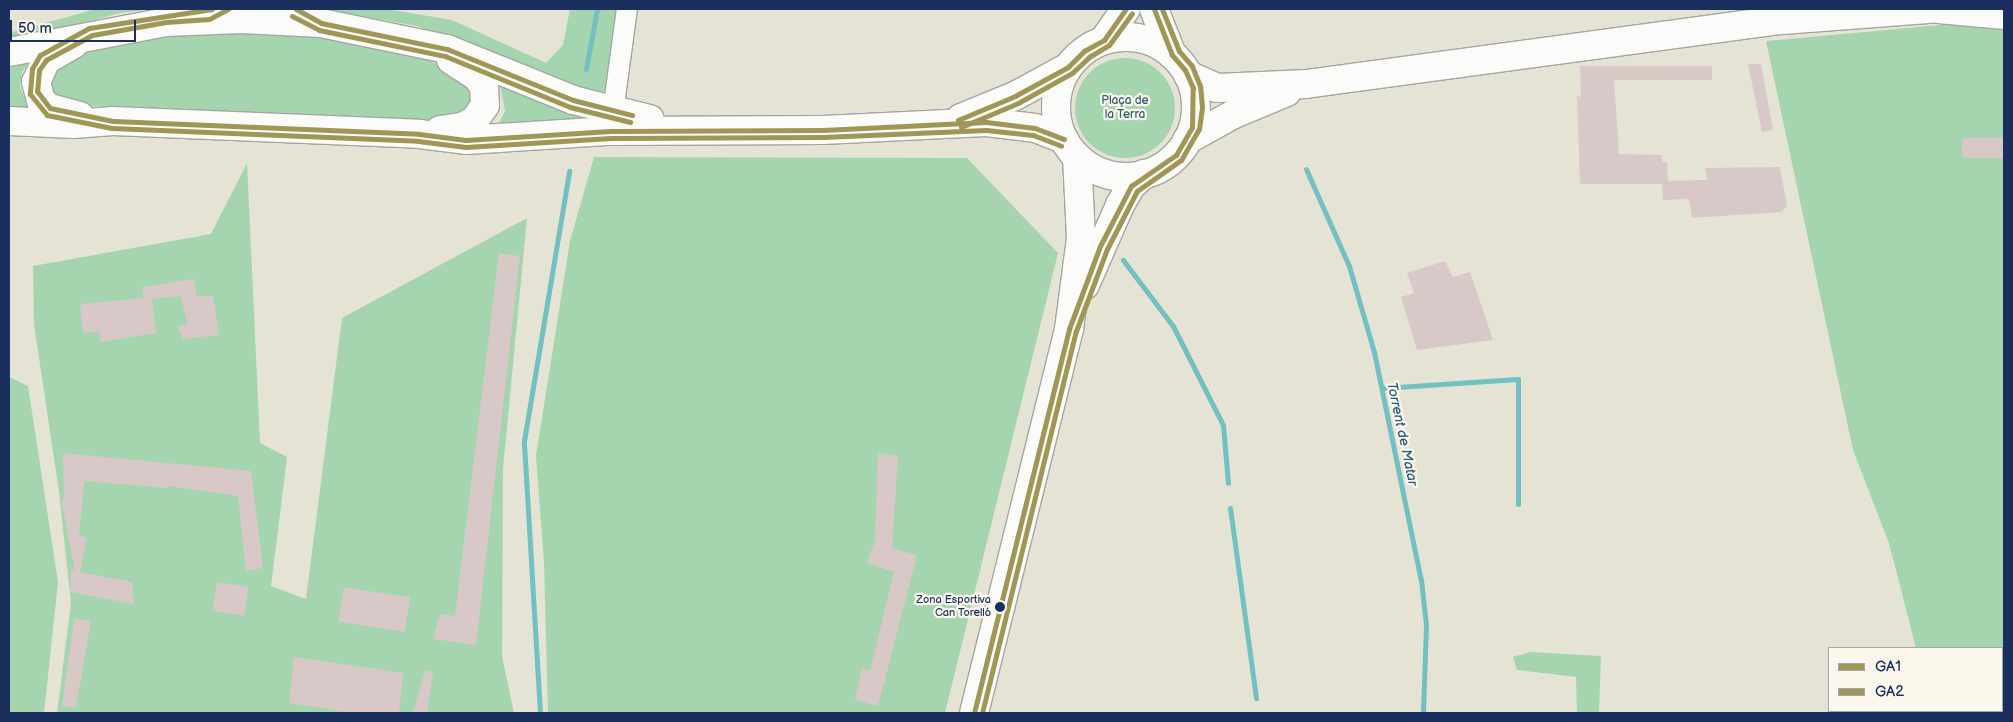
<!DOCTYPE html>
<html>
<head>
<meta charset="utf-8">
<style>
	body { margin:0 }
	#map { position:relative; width:2013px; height:722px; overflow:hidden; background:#e5e3d4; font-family:"Balsamiq Sans",sans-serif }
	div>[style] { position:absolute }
	.green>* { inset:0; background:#a4d5af }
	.round { border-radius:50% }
	.stream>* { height:5px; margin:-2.5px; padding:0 2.5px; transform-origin:2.5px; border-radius:2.5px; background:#72c0c2 }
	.building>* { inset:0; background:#d8c8c8; transform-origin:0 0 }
	.roads { filter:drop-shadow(1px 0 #a4a5a2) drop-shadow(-1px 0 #a4a5a2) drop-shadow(0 1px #a4a5a2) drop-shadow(0 -1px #a4a5a2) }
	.street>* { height:20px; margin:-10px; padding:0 10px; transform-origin:10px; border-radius:10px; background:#fbfbf9 }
	.secondary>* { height:28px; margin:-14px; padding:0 14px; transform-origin:14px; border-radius:14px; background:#fbfbf9 }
	.secondary>.ring { margin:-14px; padding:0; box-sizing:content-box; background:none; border:28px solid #fbfbf9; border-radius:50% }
	.bus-1>* { height:5px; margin:-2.5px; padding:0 2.5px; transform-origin:2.5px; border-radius:2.5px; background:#a09655 }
	.bus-2>* { height:5px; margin:-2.5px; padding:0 2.5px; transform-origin:2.5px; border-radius:2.5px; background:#a09655 }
	.dots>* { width:14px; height:14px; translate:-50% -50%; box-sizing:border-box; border:2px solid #fbf7ec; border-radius:50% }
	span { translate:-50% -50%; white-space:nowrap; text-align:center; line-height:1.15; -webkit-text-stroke:4.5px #fbf7ec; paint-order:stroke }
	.bus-label { font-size:11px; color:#1b2f5e }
	.right { translate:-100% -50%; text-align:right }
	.park-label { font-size:12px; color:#345d6d }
	.water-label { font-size:14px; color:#285c7e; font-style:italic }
	.frame { position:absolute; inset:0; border:10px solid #1b2f5e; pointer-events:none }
	.legend { position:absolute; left:1828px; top:647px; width:175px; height:65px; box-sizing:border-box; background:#fbf7ec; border:1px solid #a1a7b3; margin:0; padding:6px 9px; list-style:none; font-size:15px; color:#1b2f5e }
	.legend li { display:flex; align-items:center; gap:10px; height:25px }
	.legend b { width:25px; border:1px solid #a1a7b3 }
	.scale { position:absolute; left:10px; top:20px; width:126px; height:22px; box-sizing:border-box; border:2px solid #1b2f5e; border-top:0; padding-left:6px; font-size:15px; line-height:18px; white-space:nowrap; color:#1b2f5e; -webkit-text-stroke:4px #fbf7ec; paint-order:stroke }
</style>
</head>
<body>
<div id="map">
	<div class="green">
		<i style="clip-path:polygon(96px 9px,154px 9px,120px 13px,9px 43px,9px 33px)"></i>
		<i style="clip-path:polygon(323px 9px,387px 9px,452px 20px,546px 63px,563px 45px,570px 9px,618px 9px,609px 87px,598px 95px,417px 26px)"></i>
		<i style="clip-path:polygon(1952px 24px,2004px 30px,2004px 713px,1922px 713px,1922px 711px,2002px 711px,2002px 648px,1916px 648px,1889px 543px,1853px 450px,1766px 41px)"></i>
		<i style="clip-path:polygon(200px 30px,297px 34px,360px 43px,431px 61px,454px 72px,471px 91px,470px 102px,464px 113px,432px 122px,124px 109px,82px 105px,53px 95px,47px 83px,53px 70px,65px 59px,91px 49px)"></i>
		<i style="clip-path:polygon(33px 57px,22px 72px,20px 87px,30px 111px,9px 110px,9px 63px)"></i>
		<i class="round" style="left:1075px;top:58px;width:100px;height:100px"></i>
		<i style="clip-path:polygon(499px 79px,602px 120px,498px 125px,505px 111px)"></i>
		<i style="clip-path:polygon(594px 157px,967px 158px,1058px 253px,945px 713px,548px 713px,544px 562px,536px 456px,570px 241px)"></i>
		<i style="clip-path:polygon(247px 163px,260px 443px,287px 457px,271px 586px,306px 599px,342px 318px,527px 218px,503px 469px,502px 656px,514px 713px,57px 713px,71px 603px,59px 492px,34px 324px,33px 266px,211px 234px)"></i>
		<i style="clip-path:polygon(9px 377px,28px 386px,58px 582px,44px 713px,9px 713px)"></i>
		<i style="clip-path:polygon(1530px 652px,1601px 656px,1599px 713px,1577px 713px,1576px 677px,1517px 670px,1513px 657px)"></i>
	</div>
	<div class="stream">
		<i style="left:586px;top:69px;width:61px;rotate:-79.6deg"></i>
		<i style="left:1306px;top:169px;width:106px;rotate:66.1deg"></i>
		<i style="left:1349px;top:266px;width:90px;rotate:73.8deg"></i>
		<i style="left:1374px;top:352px;width:233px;rotate:78.4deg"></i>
		<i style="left:1421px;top:580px;width:45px;rotate:83.7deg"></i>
		<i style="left:1426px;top:625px;width:88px;rotate:92deg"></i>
		<i style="left:1123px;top:260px;width:83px;rotate:52.9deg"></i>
		<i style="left:1173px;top:326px;width:111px;rotate:63.2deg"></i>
		<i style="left:1223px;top:425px;width:58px;rotate:85.1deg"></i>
		<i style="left:1382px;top:388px;width:136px;rotate:-3.8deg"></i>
		<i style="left:1518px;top:379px;width:125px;rotate:90deg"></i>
		<i style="left:1230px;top:508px;width:192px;rotate:82.2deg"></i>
		<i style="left:540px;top:713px;width:272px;rotate:-93.4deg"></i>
		<i style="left:524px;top:441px;width:274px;rotate:-80.5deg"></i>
	</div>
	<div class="building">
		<i style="clip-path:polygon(1748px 64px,1761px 64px,1773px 130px,1762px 132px)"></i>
		<i style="clip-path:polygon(1580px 66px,1712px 66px,1712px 80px,1614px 80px,1619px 154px,1661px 155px,1663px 162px,1667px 162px,1668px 181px,1707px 180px,1705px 168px,1780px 167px,1787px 206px,1781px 212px,1692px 218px,1689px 199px,1663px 200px,1662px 184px,1580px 184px,1577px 96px,1581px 97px)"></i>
		<i style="left:2004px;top:138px;width:20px;height:42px;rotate:90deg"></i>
		<i style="clip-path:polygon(499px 253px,520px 256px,476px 645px,433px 639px,440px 614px,455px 616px)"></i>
		<i style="clip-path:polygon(1445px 261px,1453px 277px,1470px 272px,1493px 340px,1417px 350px,1401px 297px,1414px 293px,1407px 273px)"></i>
		<i style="clip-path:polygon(194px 279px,197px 296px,213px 296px,219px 335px,182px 339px,178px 326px,187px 324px,181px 296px,152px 299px,156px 333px,100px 342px,99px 332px,83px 333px,80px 304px,144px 298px,142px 287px)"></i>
		<i style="clip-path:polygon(63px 453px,251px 471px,263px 568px,246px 571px,238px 496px,168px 486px,168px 488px,84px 481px,79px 535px,87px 538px,80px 572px,132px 582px,134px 604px,70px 592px,71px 570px,75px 571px,61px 499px,64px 499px)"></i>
		<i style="clip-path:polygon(878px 453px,898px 456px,892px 548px,917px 555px,878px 706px,855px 700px,862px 668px,870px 671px,894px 572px,867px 563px,875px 540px)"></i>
		<i style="left:217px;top:582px;width:32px;height:29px;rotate:9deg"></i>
		<i style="left:344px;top:587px;width:67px;height:35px;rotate:9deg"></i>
		<i style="clip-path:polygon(74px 619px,91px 620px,76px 708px,62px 706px)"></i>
		<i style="clip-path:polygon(294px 657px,403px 673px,399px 713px,354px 713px,289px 703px)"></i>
		<i style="clip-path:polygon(425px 670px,433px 672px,427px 713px,413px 713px)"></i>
	</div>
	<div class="roads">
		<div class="street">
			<i style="left:613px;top:112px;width:104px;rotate:-82.3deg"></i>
		</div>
		<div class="secondary">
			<i style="left:1154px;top:9px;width:49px;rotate:68.6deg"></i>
			<i style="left:1939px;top:9px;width:65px;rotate:5.3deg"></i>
			<i class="ring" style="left:1056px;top:37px;width:112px;height:112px"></i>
			<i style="left:1104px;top:40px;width:38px;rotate:-55deg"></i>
			<i style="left:74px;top:44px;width:32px;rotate:150deg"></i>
			<i style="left:46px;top:60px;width:24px;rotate:114deg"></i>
			<i style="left:36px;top:82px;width:20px;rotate:75deg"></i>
			<i style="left:41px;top:101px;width:11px;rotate:38deg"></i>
			<i style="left:50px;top:108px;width:31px;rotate:15deg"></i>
			<i style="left:9px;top:52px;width:160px;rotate:-10.8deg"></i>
			<i style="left:166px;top:22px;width:75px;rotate:-2.3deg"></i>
			<i style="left:241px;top:19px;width:80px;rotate:2.9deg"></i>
			<i style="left:321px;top:23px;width:129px;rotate:11.7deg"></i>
			<i style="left:447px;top:49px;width:136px;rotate:22deg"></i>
			<i style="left:573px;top:100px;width:79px;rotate:13.9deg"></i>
			<i style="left:1188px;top:75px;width:32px;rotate:24deg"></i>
			<i style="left:1217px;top:88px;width:89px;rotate:-2.6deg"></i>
			<i style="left:1306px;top:84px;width:468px;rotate:-7.7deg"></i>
			<i style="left:1770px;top:21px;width:161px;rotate:-4.3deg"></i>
			<i style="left:961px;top:118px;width:58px;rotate:-22.2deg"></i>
			<i style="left:1015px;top:96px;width:60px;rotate:-28.7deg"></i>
			<i style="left:9px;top:121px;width:64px;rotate:2.7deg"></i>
			<i style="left:73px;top:124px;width:40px;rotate:-4.3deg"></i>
			<i style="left:113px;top:121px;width:306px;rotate:2.4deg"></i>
			<i style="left:419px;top:134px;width:47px;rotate:7.3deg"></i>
			<i style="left:466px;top:140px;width:145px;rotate:-3.6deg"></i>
			<i style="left:611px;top:131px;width:212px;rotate:-0.3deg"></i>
			<i style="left:823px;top:130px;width:163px;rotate:-2.8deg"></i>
			<i style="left:986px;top:122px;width:49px;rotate:7deg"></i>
			<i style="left:1035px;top:128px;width:31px;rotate:21deg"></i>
			<i style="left:440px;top:130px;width:22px;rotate:-8deg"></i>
			<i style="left:462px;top:127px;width:13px;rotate:-27deg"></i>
			<i style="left:474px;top:121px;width:19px;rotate:-55deg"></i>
			<i style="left:485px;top:105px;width:19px;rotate:-93deg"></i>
			<i style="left:484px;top:86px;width:13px;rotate:-129deg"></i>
			<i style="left:476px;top:76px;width:30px;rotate:-147deg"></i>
			<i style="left:1187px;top:140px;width:54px;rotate:-29deg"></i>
			<i style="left:1234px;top:114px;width:57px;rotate:-22.5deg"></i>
			<i style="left:1085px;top:285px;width:87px;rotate:-66.4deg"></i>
			<i style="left:1120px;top:205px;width:22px;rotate:-60deg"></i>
			<i style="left:1131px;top:186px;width:18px;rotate:-43deg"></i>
			<i style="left:974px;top:713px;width:396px;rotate:-76.1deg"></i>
			<i style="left:1069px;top:329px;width:92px;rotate:-82.5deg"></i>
			<i style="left:1081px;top:238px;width:81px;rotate:-92.8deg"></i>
		</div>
	</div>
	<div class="bus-1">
		<i style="left:228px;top:9px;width:21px;rotate:152deg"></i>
		<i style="left:209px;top:19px;width:43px;rotate:176deg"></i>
		<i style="left:166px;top:22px;width:75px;rotate:170deg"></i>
		<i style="left:92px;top:35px;width:52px;rotate:151.5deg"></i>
		<i style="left:46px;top:60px;width:12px;rotate:125deg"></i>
		<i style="left:39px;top:70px;width:21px;rotate:95deg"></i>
		<i style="left:37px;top:91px;width:21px;rotate:53deg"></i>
		<i style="left:50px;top:108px;width:64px;rotate:11.7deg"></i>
		<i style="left:113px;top:121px;width:306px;rotate:2.4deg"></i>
		<i style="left:419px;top:134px;width:47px;rotate:7.3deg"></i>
		<i style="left:466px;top:140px;width:145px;rotate:-3.6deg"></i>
		<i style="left:611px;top:131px;width:212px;rotate:-0.3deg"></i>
		<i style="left:823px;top:130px;width:163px;rotate:-2.8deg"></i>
		<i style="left:986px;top:122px;width:49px;rotate:7deg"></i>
		<i style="left:1035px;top:128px;width:31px;rotate:21deg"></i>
		<i style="left:296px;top:9px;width:29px;rotate:29deg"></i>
		<i style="left:321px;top:23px;width:129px;rotate:11.7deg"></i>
		<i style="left:447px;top:49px;width:136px;rotate:22deg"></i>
		<i style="left:573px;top:100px;width:61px;rotate:14.3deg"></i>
		<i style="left:958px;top:120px;width:62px;rotate:-22.8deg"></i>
		<i style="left:1015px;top:96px;width:60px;rotate:-28.7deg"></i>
		<i style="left:1068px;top:67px;width:23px;rotate:-45deg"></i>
		<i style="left:1084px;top:51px;width:23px;rotate:-29deg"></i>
		<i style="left:1104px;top:40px;width:38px;rotate:-55deg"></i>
		<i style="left:974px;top:713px;width:396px;rotate:-76.1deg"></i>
		<i style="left:1069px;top:329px;width:89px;rotate:-69.5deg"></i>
		<i style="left:1100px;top:246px;width:68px;rotate:-62.7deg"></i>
		<i style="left:1131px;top:186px;width:55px;rotate:-34.6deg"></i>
		<i style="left:1176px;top:155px;width:32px;rotate:-60deg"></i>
		<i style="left:1192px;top:127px;width:39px;rotate:-89deg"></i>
		<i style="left:1193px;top:88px;width:20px;rotate:-114deg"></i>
		<i style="left:1185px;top:70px;width:20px;rotate:-131deg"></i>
		<i style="left:1172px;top:55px;width:49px;rotate:-111.4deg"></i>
	</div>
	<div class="bus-2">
		<i style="left:212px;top:9px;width:124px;rotate:171.2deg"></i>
		<i style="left:89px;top:28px;width:56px;rotate:151.1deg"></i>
		<i style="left:40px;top:55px;width:16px;rotate:120deg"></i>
		<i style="left:32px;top:69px;width:25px;rotate:95deg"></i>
		<i style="left:30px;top:94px;width:27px;rotate:51deg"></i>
		<i style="left:47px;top:115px;width:66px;rotate:11.3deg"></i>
		<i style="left:112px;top:128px;width:306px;rotate:2.4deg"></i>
		<i style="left:418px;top:141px;width:48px;rotate:7.1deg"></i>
		<i style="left:466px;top:147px;width:145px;rotate:-3.6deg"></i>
		<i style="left:611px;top:138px;width:212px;rotate:-0.3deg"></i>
		<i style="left:823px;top:137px;width:163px;rotate:-2.5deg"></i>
		<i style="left:986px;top:130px;width:47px;rotate:6.1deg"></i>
		<i style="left:1033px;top:135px;width:30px;rotate:21deg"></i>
		<i style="left:292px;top:16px;width:30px;rotate:27deg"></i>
		<i style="left:319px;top:30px;width:129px;rotate:11.7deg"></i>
		<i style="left:445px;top:56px;width:135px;rotate:22.2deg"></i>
		<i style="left:570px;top:107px;width:62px;rotate:14deg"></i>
		<i style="left:961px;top:127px;width:62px;rotate:-22.8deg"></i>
		<i style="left:1018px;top:103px;width:62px;rotate:-29.1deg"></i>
		<i style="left:1072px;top:73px;width:23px;rotate:-43deg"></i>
		<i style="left:1089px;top:57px;width:23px;rotate:-31deg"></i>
		<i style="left:1109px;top:45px;width:39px;rotate:-54deg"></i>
		<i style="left:982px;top:713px;width:393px;rotate:-76.2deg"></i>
		<i style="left:1076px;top:331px;width:88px;rotate:-69.3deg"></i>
		<i style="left:1107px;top:249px;width:65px;rotate:-62.7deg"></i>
		<i style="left:1137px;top:191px;width:54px;rotate:-35.2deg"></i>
		<i style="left:1181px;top:160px;width:36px;rotate:-60deg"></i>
		<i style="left:1199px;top:129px;width:22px;rotate:-82deg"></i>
		<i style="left:1202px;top:107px;width:21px;rotate:-95deg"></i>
		<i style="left:1200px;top:86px;width:22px;rotate:-112deg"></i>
		<i style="left:1192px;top:66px;width:20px;rotate:-131deg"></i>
		<i style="left:1179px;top:51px;width:45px;rotate:-112deg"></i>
	</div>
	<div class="dots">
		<i style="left:1000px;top:607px;background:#1b2f5e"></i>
	</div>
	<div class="bus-label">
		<span class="right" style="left:991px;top:607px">Zona Esportiva<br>Can Torelló</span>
	</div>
	<div class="park-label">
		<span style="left:1125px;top:108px">Plaça de<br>la Terra</span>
	</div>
	<div class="water-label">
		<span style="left:1402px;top:434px;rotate:78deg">Torrent de Matar</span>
	</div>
	<div class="frame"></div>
	<ul class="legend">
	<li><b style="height:6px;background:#a09655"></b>GA1</li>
	<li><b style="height:6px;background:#a09655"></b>GA2</li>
	</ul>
	<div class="scale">50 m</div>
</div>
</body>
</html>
